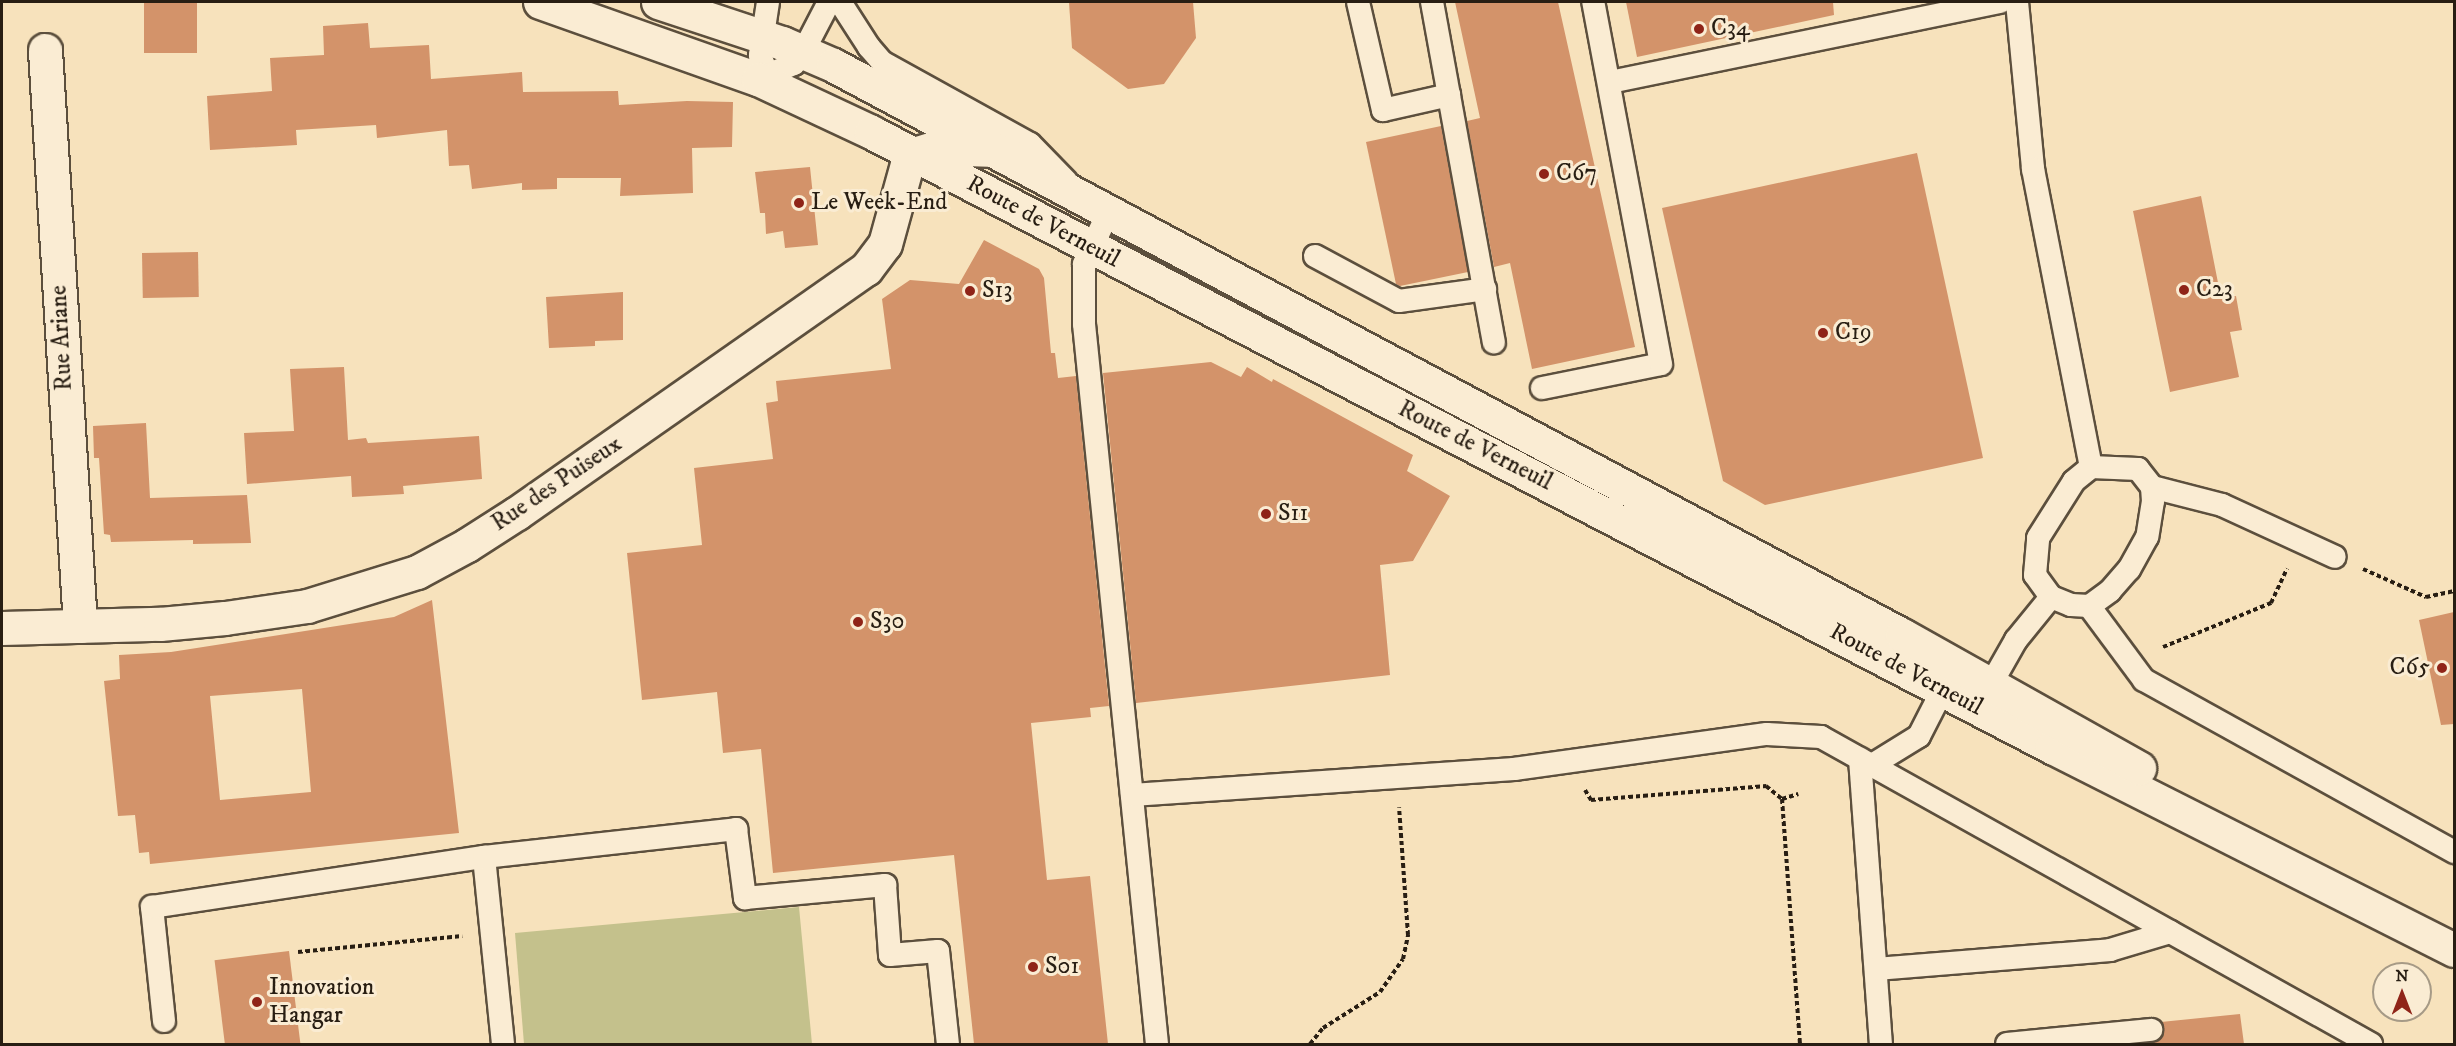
<!DOCTYPE html>
<html>
<head>
<meta charset="utf-8">
<style>
	body { margin:0 }
	#map { position:relative; width:2456px; height:1046px; overflow:hidden; background:#f7e2bc; font-family:"IM FELL DW Pica",serif }
	div>[style] { position:absolute }
	.green>* { inset:0; background:#c4c18c }
	.building>* { inset:0; background:#d3936a; transform-origin:0 0 }
	.path>* { height:4px; margin-top:-2px; transform-origin:0; background:repeating-linear-gradient(90deg,#281e13 0 4.5px,transparent 0 7.5px) }
	.roads { filter:drop-shadow(2px 0 #5c4f3d) drop-shadow(-2px 0 #5c4f3d) drop-shadow(0 2px #5c4f3d) drop-shadow(0 -2px #5c4f3d) }
	.lane>* { height:22px; margin:-11px; padding:0 11px; transform-origin:11px; border-radius:11px; background:#faecd3 }
	.street>* { height:33px; margin:-16.5px; padding:0 16.5px; transform-origin:16.5px; border-radius:16.5px; background:#faecd3 }
	.secondary>* { height:33px; margin:-16.5px; padding:0 16.5px; transform-origin:16.5px; border-radius:16.5px; background:#faecd3 }
	.dots>* { width:16px; height:16px; translate:-50% -50%; box-sizing:border-box; border:3px solid #faecd3; border-radius:50% }
	span { translate:-50% -50%; white-space:nowrap; text-align:center; line-height:1.15; -webkit-text-stroke:6px #faecd3; paint-order:stroke }
	.poi-label { font-size:24px; color:#281e13 }
	.left { translate:0 -50%; text-align:left }
	.right { translate:-100% -50%; text-align:right }
	.street-label { font-size:24px; color:#281e13 }
	.frame { position:absolute; inset:0; border:3px solid #281e13; pointer-events:none }
	.north { position:absolute; left:2372px; top:962px; width:60px; height:60px; box-sizing:border-box; background:#faecd3; border:2px solid #a69a86; border-radius:50%; rotate:0deg; font-size:16px; font-weight:700; line-height:24px; text-align:center; color:#281e13 }
	.north::after { content:''; display:block; margin:auto; width:21px; height:27px; background:#8f2418; clip-path:polygon(50% 0,100% 100%,50% 72%,0 100%) }
</style>
</head>
<body>
<div id="map">
	<div class="green">
		<i style="clip-path:polygon(799px 907px,812px 1044px,524px 1044px,515px 933px)"></i>
	</div>
	<div class="building">
		<i style="left:144px;top:2px;width:53px;height:51px"></i>
		<i style="clip-path:polygon(1069px 2px,1193px 2px,1196px 38px,1164px 84px,1128px 89px,1072px 48px)"></i>
		<i style="clip-path:polygon(1455px 2px,1558px 2px,1635px 347px,1532px 369px,1510px 263px,1494px 267px,1467px 121px,1480px 118px)"></i>
		<i style="clip-path:polygon(1626px 2px,1833px 2px,1834px 15px,1637px 57px)"></i>
		<i style="clip-path:polygon(368px 23px,370px 48px,429px 45px,431px 79px,522px 72px,523px 92px,618px 91px,619px 105px,687px 101px,733px 102px,732px 147px,692px 148px,693px 193px,620px 196px,621px 178px,557px 178px,557px 189px,522px 190px,522px 183px,472px 189px,469px 165px,449px 166px,447px 130px,377px 138px,376px 125px,296px 130px,297px 145px,210px 150px,207px 96px,272px 91px,270px 58px,324px 55px,323px 26px)"></i>
		<i style="clip-path:polygon(1441px 126px,1468px 272px,1400px 286px,1396px 284px,1366px 142px)"></i>
		<i style="clip-path:polygon(1917px 153px,1983px 458px,1765px 505px,1723px 481px,1662px 208px)"></i>
		<i style="clip-path:polygon(810px 167px,818px 245px,785px 248px,783px 231px,766px 234px,765px 213px,760px 213px,755px 172px)"></i>
		<i style="clip-path:polygon(2201px 196px,2221px 298px,2236px 296px,2242px 330px,2230px 332px,2239px 377px,2170px 392px,2133px 211px)"></i>
		<i style="clip-path:polygon(984px 240px,1039px 269px,1044px 278px,1051px 353px,1055px 353px,1058px 378px,1076px 376px,1109px 706px,1090px 708px,1091px 717px,1031px 723px,1047px 880px,1090px 876px,1108px 1044px,974px 1044px,954px 855px,773px 873px,761px 749px,723px 753px,717px 692px,642px 700px,627px 553px,702px 545px,694px 468px,773px 459px,766px 403px,778px 401px,776px 381px,891px 369px,882px 299px,910px 280px,959px 284px)"></i>
		<i style="left:198px;top:252px;width:45px;height:56px;rotate:89deg"></i>
		<i style="clip-path:polygon(623px 292px,623px 340px,595px 341px,595px 346px,549px 348px,546px 297px)"></i>
		<i style="clip-path:polygon(1211px 362px,1241px 377px,1247px 367px,1272px 382px,1273px 379px,1413px 455px,1407px 471px,1450px 496px,1413px 561px,1380px 565px,1390px 675px,1136px 703px,1103px 373px)"></i>
		<i style="clip-path:polygon(344px 367px,348px 440px,366px 438px,368px 443px,479px 436px,482px 479px,403px 486px,404px 494px,352px 497px,351px 476px,247px 484px,244px 433px,294px 431px,290px 369px)"></i>
		<i style="clip-path:polygon(146px 423px,150px 498px,247px 495px,251px 543px,193px 544px,193px 540px,111px 542px,110px 535px,104px 534px,99px 458px,94px 458px,93px 426px)"></i>
		<i style="clip-path:polygon(evenodd,432px 600px,459px 833px,150px 864px,149px 852px,139px 853px,135px 815px,118px 816px,104px 681px,120px 679px,119px 655px,171px 652px,394px 617px,432px 600px,302px 689px,311px 792px,220px 800px,210px 696px,302px 689px)"></i>
		<i style="clip-path:polygon(2454px 612px,2454px 724px,2441px 725px,2419px 620px)"></i>
		<i style="left:289px;top:951px;width:94px;height:75px;rotate:83deg"></i>
		<i style="clip-path:polygon(2240px 1014px,2244px 1044px,2147px 1044px,2158px 1041px,2163px 1036px,2164px 1028px,2161px 1022px)"></i>
	</div>
	<div class="path">
		<i style="left:2363px;top:569px;width:69px;rotate:24deg"></i>
		<i style="left:2426px;top:597px;width:29px;rotate:-12deg"></i>
		<i style="left:2163px;top:647px;width:117px;rotate:-22.2deg"></i>
		<i style="left:2271px;top:603px;width:38px;rotate:-65deg"></i>
		<i style="left:1585px;top:790px;width:12px;rotate:59deg"></i>
		<i style="left:1591px;top:800px;width:176px;rotate:-4.6deg"></i>
		<i style="left:1766px;top:786px;width:21px;rotate:39deg"></i>
		<i style="left:1782px;top:799px;width:17px;rotate:-17deg"></i>
		<i style="left:1782px;top:799px;width:246px;rotate:85.8deg"></i>
		<i style="left:298px;top:952px;width:165px;rotate:-5.6deg"></i>
		<i style="left:1310px;top:1044px;width:21px;rotate:-51deg"></i>
		<i style="left:1323px;top:1028px;width:67px;rotate:-32.3deg"></i>
		<i style="left:1380px;top:992px;width:40px;rotate:-55.1deg"></i>
		<i style="left:1403px;top:959px;width:25px;rotate:-78deg"></i>
		<i style="left:1408px;top:935px;width:128px;rotate:-94deg"></i>
	</div>
	<div class="roads">
		<div class="lane">
			<i style="left:768px;top:2px;width:54px;rotate:98.6deg"></i>
			<i style="left:760px;top:55px;width:22px;rotate:69deg"></i>
			<i style="left:768px;top:76px;width:13px;rotate:58deg"></i>
			<i style="left:840px;top:2px;width:54px;rotate:57.2deg"></i>
			<i style="left:869px;top:47px;width:20px;rotate:49deg"></i>
			<i style="left:882px;top:62px;width:169px;rotate:29deg"></i>
			<i style="left:1030px;top:144px;width:52px;rotate:45.8deg"></i>
			<i style="left:1358px;top:2px;width:111px;rotate:77deg"></i>
			<i style="left:1383px;top:110px;width:68px;rotate:-12.8deg"></i>
			<i style="left:1432px;top:2px;width:346px;rotate:79.7deg"></i>
			<i style="left:2017px;top:2px;width:168px;rotate:84.5deg"></i>
			<i style="left:2033px;top:169px;width:304px;rotate:79deg"></i>
			<i style="left:758px;top:79px;width:39px;rotate:-23deg"></i>
			<i style="left:794px;top:64px;width:15px;rotate:-53deg"></i>
			<i style="left:803px;top:52px;width:56px;rotate:-62.5deg"></i>
			<i style="left:1610px;top:82px;width:398px;rotate:-11.6deg"></i>
			<i style="left:1109px;top:211px;width:59px;rotate:115.3deg"></i>
			<i style="left:1084px;top:264px;width:60px;rotate:90deg"></i>
			<i style="left:1084px;top:324px;width:724px;rotate:84.21deg"></i>
			<i style="left:1315px;top:256px;width:95px;rotate:28.2deg"></i>
			<i style="left:1399px;top:301px;width:87px;rotate:-7.9deg"></i>
			<i style="left:1542px;top:388px;width:121px;rotate:-11.4deg"></i>
			<i style="left:1661px;top:364px;width:368px;rotate:-100.6deg"></i>
			<i style="left:2091px;top:467px;width:47px;rotate:2.4deg"></i>
			<i style="left:2138px;top:469px;width:23px;rotate:52deg"></i>
			<i style="left:2152px;top:487px;width:14px;rotate:86deg"></i>
			<i style="left:2153px;top:501px;width:36px;rotate:99deg"></i>
			<i style="left:2147px;top:537px;width:37px;rotate:119deg"></i>
			<i style="left:2129px;top:569px;width:29px;rotate:131deg"></i>
			<i style="left:2110px;top:591px;width:26px;rotate:144deg"></i>
			<i style="left:2089px;top:606px;width:18px;rotate:-177deg"></i>
			<i style="left:2071px;top:605px;width:22px;rotate:-158deg"></i>
			<i style="left:2051px;top:597px;width:27px;rotate:-126deg"></i>
			<i style="left:2035px;top:575px;width:37px;rotate:-85deg"></i>
			<i style="left:2038px;top:538px;width:67px;rotate:-57.7deg"></i>
			<i style="left:2074px;top:481px;width:22px;rotate:-39deg"></i>
			<i style="left:2152px;top:487px;width:72px;rotate:14.4deg"></i>
			<i style="left:2222px;top:505px;width:124px;rotate:24.7deg"></i>
			<i style="left:2089px;top:606px;width:92px;rotate:53.4deg"></i>
			<i style="left:2144px;top:680px;width:355px;rotate:29deg"></i>
			<i style="left:1860px;top:759px;width:286px;rotate:85.8deg"></i>
			<i style="left:1872px;top:765px;width:55px;rotate:-31.7deg"></i>
			<i style="left:1919px;top:736px;width:53px;rotate:-62.9deg"></i>
			<i style="left:1943px;top:689px;width:48px;rotate:-5.9deg"></i>
			<i style="left:1991px;top:684px;width:51px;rotate:-60.4deg"></i>
			<i style="left:2016px;top:640px;width:55px;rotate:-50.9deg"></i>
			<i style="left:1132px;top:795px;width:383px;rotate:-3.9deg"></i>
			<i style="left:1514px;top:769px;width:255px;rotate:-7.9deg"></i>
			<i style="left:1767px;top:734px;width:54px;rotate:3.2deg"></i>
			<i style="left:1821px;top:737px;width:630px;rotate:29.17deg"></i>
			<i style="left:484px;top:857px;width:188px;rotate:84.2deg"></i>
			<i style="left:1876px;top:969px;width:235px;rotate:-4.6deg"></i>
			<i style="left:2110px;top:950px;width:63px;rotate:-16.7deg"></i>
			<i style="left:164px;top:1021px;width:115px;rotate:-96deg"></i>
			<i style="left:152px;top:907px;width:336px;rotate:-8.6deg"></i>
			<i style="left:484px;top:857px;width:254px;rotate:-6.3deg"></i>
			<i style="left:736px;top:829px;width:70px;rotate:82.6deg"></i>
			<i style="left:745px;top:898px;width:141px;rotate:-5.3deg"></i>
			<i style="left:885px;top:885px;width:70px;rotate:85.9deg"></i>
			<i style="left:890px;top:955px;width:48px;rotate:-4.8deg"></i>
			<i style="left:938px;top:951px;width:94px;rotate:83.9deg"></i>
			<i style="left:2007px;top:1044px;width:145px;rotate:-5.6deg"></i>
		</div>
		<div class="street">
			<i style="left:45px;top:50px;width:577px;rotate:86.52deg"></i>
			<i style="left:2px;top:628px;width:158px;rotate:-1.5deg"></i>
			<i style="left:160px;top:624px;width:65px;rotate:-5.3deg"></i>
			<i style="left:225px;top:618px;width:83px;rotate:-8.3deg"></i>
			<i style="left:307px;top:606px;width:115px;rotate:-17.2deg"></i>
			<i style="left:417px;top:572px;width:57px;rotate:-28.4deg"></i>
			<i style="left:467px;top:545px;width:59px;rotate:-32.6deg"></i>
			<i style="left:517px;top:513px;width:426px;rotate:-35deg"></i>
			<i style="left:866px;top:269px;width:31px;rotate:-53deg"></i>
			<i style="left:885px;top:244px;width:83px;rotate:-74.6deg"></i>
			<i style="left:907px;top:164px;width:12px;rotate:-55deg"></i>
			<i style="left:914px;top:154px;width:21px;rotate:-17deg"></i>
			<i style="left:934px;top:148px;width:62px;rotate:1.8deg"></i>
		</div>
		<div class="secondary">
			<i style="left:540px;top:2px;width:231px;rotate:19.5deg"></i>
			<i style="left:758px;top:79px;width:125px;rotate:25.1deg"></i>
			<i style="left:871px;top:132px;width:1332px;rotate:27.51deg"></i>
			<i style="left:2052px;top:747px;width:450px;rotate:26.8deg"></i>
			<i style="left:658px;top:2px;width:131px;rotate:18.3deg"></i>
			<i style="left:782px;top:43px;width:56px;rotate:23.3deg"></i>
			<i style="left:833px;top:65px;width:1211px;rotate:28.07deg"></i>
			<i style="left:1902px;top:635px;width:272px;rotate:29.3deg"></i>
		</div>
	</div>
	<div class="dots">
		<i style="left:1699px;top:29px;background:#8f2418"></i>
		<i style="left:1544px;top:174px;background:#8f2418"></i>
		<i style="left:799px;top:203px;background:#8f2418"></i>
		<i style="left:2184px;top:290px;background:#8f2418"></i>
		<i style="left:970px;top:291px;background:#8f2418"></i>
		<i style="left:1823px;top:333px;background:#8f2418"></i>
		<i style="left:1266px;top:514px;background:#8f2418"></i>
		<i style="left:858px;top:622px;background:#8f2418"></i>
		<i style="left:2442px;top:668px;background:#8f2418"></i>
		<i style="left:1033px;top:967px;background:#8f2418"></i>
		<i style="left:257px;top:1002px;background:#8f2418"></i>
	</div>
	<div class="poi-label">
		<span class="left" style="left:1711px;top:29px">C34</span>
		<span class="left" style="left:1556px;top:174px">C67</span>
		<span class="left" style="left:811px;top:203px">Le Week-End</span>
		<span class="left" style="left:2196px;top:290px">C23</span>
		<span class="left" style="left:982px;top:291px">S13</span>
		<span class="left" style="left:1835px;top:333px">C19</span>
		<span class="left" style="left:1278px;top:514px">S11</span>
		<span class="left" style="left:870px;top:622px">S30</span>
		<span class="right" style="left:2430px;top:668px">C65</span>
		<span class="left" style="left:1045px;top:967px">S01</span>
		<span class="left" style="left:269px;top:1002px">Innovation<br>Hangar</span>
	</div>
	<div class="street-label">
		<span style="left:1043px;top:222px;rotate:28deg">Route de Verneuil</span>
		<span style="left:62px;top:338px;rotate:-93deg">Rue Ariane</span>
		<span style="left:1475px;top:446px;rotate:27deg">Route de Verneuil</span>
		<span style="left:557px;top:484px;rotate:-34deg">Rue des Puiseux</span>
		<span style="left:1906px;top:670px;rotate:28deg">Route de Verneuil</span>
	</div>
	<div class="frame"></div>
	<div class="north">N</div>
</div>
</body>
</html>
